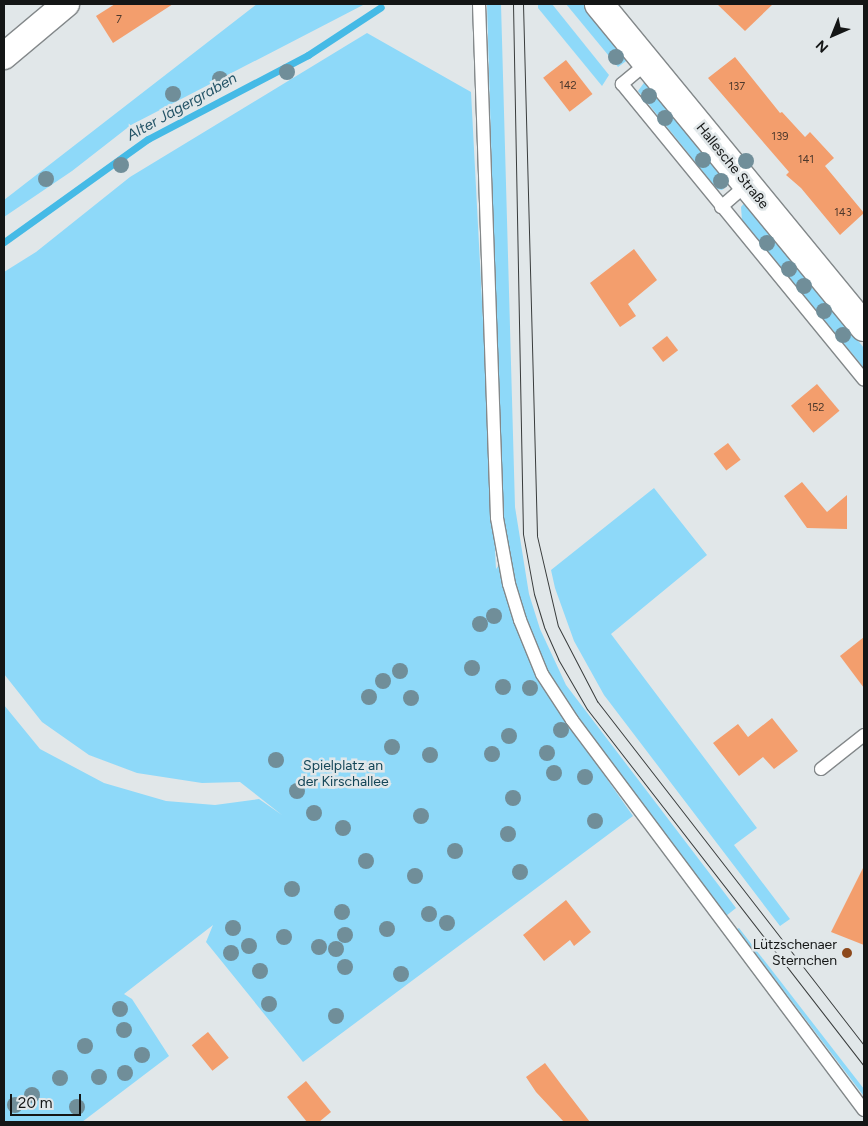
<!DOCTYPE html>
<html>
<head>
<meta charset="utf-8">
<style>
	body { margin:0 }
	#map { position:relative; width:868px; height:1126px; overflow:hidden; background:#e1e7e9; font-family:Figtree,sans-serif }
	div>[style] { position:absolute }
	.green>* { inset:0; background:#8ed9f9 }
	.stream>* { height:7px; margin:-3.5px; padding:0 3.5px; transform-origin:3.5px; border-radius:3.5px; background:#45bae6 }
	.building>* { inset:0; background:#f39e6d; transform-origin:0 0 }
	.roads { filter:drop-shadow(1px 0 #83888a) drop-shadow(-1px 0 #83888a) drop-shadow(0 1px #83888a) drop-shadow(0 -1px #83888a) }
	.service>* { height:12px; margin:-6px; padding:0 6px; transform-origin:6px; border-radius:6px; background:#fff }
	.minor>* { height:26px; margin:-13px; padding:0 13px; transform-origin:13px; border-radius:13px; background:#fff }
	.tertiary>* { height:28px; margin:-14px; padding:0 14px; transform-origin:14px; border-radius:14px; background:#fff }
	.tram>* { height:1px; margin:-0.5px; padding:0 0.5px; transform-origin:0.5px; border-radius:0.5px; background:#393c3c }
	.trees>* { width:16px; height:16px; margin:-8px; border-radius:50%; background:#708e99 }
	.dots>* { width:14px; height:14px; translate:-50% -50%; box-sizing:border-box; border:2px solid #e1e7e9; border-radius:50% }
	span { translate:-50% -50%; white-space:nowrap; text-align:center; line-height:1.15; -webkit-text-stroke:5px #e1e7e9; paint-order:stroke }
	.number-label { font-size:11px; color:#4c382c }
	.number-label span { -webkit-text-stroke-width:0 }
	.street-label { font-size:14px; color:#141616 }
	.park-label { font-size:14px; color:#134557 }
	.poi-label { font-size:14px; color:#141616 }
	.right { translate:-100% -50%; text-align:right }
	.water-label { font-size:15px; color:#235366; font-style:italic }
	.frame { position:absolute; inset:0; border:5px solid #141616; pointer-events:none }
	.north { position:absolute; left:808px; top:10px; width:50px; height:50px; -webkit-text-stroke:4px #e1e7e9; paint-order:stroke; rotate:224deg; font-size:14px; font-weight:700; line-height:20px; text-align:center; color:#141616 }
	.north::after { content:''; display:block; margin:auto; width:18px; height:22px; background:#141616; clip-path:polygon(50% 0,100% 100%,50% 72%,0 100%) }
	.scale { position:absolute; left:10px; top:1094px; width:71px; height:22px; box-sizing:border-box; border:2px solid #141616; border-top:0; padding-left:6px; font-size:15px; line-height:18px; white-space:nowrap; color:#141616; -webkit-text-stroke:4px #e1e7e9; paint-order:stroke }
</style>
</head>
<body>
<div id="map">
	<div class="green">
		<i style="clip-path:polygon(257px 4px,365px 4px,131px 125px,72px 171px,4px 217px,4px 200px)"></i>
		<i style="clip-path:polygon(487px 4px,501px 4px,515px 507px,529px 594px,540px 629px,566px 685px,736px 908px,726px 916px,576px 716px,547px 670px,513px 583px,502px 517px)"></i>
		<i style="clip-path:polygon(538px 4px,552px 4px,609px 75px,602px 86px,538px 8px)"></i>
		<i style="clip-path:polygon(566px 4px,584px 4px,629px 59px,618px 67px)"></i>
		<i style="clip-path:polygon(367px 33px,471px 92px,496px 569px,499px 565px,567px 722px,633px 816px,303px 1062px,206px 942px,213px 925px,124px 994px,132px 999px,169px 1056px,82px 1122px,4px 1122px,4px 705px,40px 749px,104px 783px,166px 801px,215px 805px,259px 799px,282px 815px,240px 782px,202px 783px,137px 773px,89px 755px,42px 722px,4px 674px,4px 272px,36px 252px,130px 177px)"></i>
		<i style="clip-path:polygon(646px 80px,729px 184px,722px 190px,717px 189px,638px 91px)"></i>
		<i style="clip-path:polygon(745px 202px,864px 348px,864px 368px,742px 220px,741px 207px)"></i>
		<i style="clip-path:polygon(654px 488px,707px 555px,611px 634px,757px 828px,734px 845px,790px 919px,780px 926px,604px 695px,574px 641px,555px 588px,551px 570px)"></i>
		<i style="clip-path:polygon(739px 928px,864px 1089px,863px 1095px,737px 929px)"></i>
	</div>
	<div class="stream">
		<i style="left:4px;top:242px;width:177px;rotate:-35.6deg"></i>
		<i style="left:148px;top:139px;width:181px;rotate:-27.7deg"></i>
		<i style="left:308px;top:55px;width:87px;rotate:-33.3deg"></i>
	</div>
	<div class="building">
		<i style="clip-path:polygon(115px 4px,173px 4px,113px 43px,96px 16px)"></i>
		<i style="clip-path:polygon(717px 4px,773px 4px,745px 31px)"></i>
		<i style="clip-path:polygon(735px 57px,780px 113px,782px 112px,805px 137px,810px 132px,834px 158px,825px 166px,864px 213px,840px 235px,801px 188px,786px 175px,789px 172px,708px 78px)"></i>
		<i style="left:566px;top:60px;width:43px;height:29px;rotate:52deg"></i>
		<i style="clip-path:polygon(634px 249px,657px 280px,628px 304px,636px 316px,620px 327px,590px 283px)"></i>
		<i style="left:667px;top:336px;width:18px;height:19px;rotate:52deg"></i>
		<i style="left:817px;top:384px;width:35px;height:34px;rotate:50deg"></i>
		<i style="left:728px;top:443px;width:21px;height:18px;rotate:53deg"></i>
		<i style="clip-path:polygon(802px 482px,827px 512px,847px 495px,847px 529px,807px 528px,784px 496px)"></i>
		<i style="clip-path:polygon(864px 637px,864px 688px,840px 656px)"></i>
		<i style="clip-path:polygon(772px 718px,798px 751px,774px 769px,763px 757px,739px 776px,713px 743px,738px 724px,748px 737px)"></i>
		<i style="clip-path:polygon(864px 866px,864px 945px,831px 932px)"></i>
		<i style="clip-path:polygon(566px 900px,591px 932px,574px 946px,570px 940px,544px 961px,523px 935px)"></i>
		<i style="left:208px;top:1032px;width:33px;height:21px;rotate:51deg"></i>
		<i style="clip-path:polygon(545px 1063px,563px 1087px,590px 1122px,564px 1122px,536px 1092px,526px 1077px)"></i>
		<i style="clip-path:polygon(306px 1081px,331px 1112px,319px 1122px,307px 1122px,287px 1097px)"></i>
	</div>
	<div class="roads">
		<div class="service">
			<i style="left:479px;top:4px;width:514px;rotate:87.99deg"></i>
			<i style="left:497px;top:518px;width:67px;rotate:79.7deg"></i>
			<i style="left:509px;top:584px;width:38px;rotate:73deg"></i>
			<i style="left:520px;top:620px;width:58px;rotate:67.8deg"></i>
			<i style="left:542px;top:674px;width:55px;rotate:56.9deg"></i>
			<i style="left:572px;top:720px;width:487px;rotate:53.2deg"></i>
			<i style="left:647px;top:63px;width:33px;rotate:140deg"></i>
			<i style="left:622px;top:84px;width:382px;rotate:50.7deg"></i>
			<i style="left:721px;top:207px;width:35px;rotate:-41deg"></i>
			<i style="left:821px;top:769px;width:55px;rotate:-38.3deg"></i>
		</div>
		<div class="minor">
			<i style="left:4px;top:56px;width:81px;rotate:-40deg"></i>
		</div>
		<div class="tertiary">
			<i style="left:599px;top:4px;width:418px;rotate:50.6deg"></i>
		</div>
	</div>
	<div class="tram">
		<i style="left:513px;top:4px;width:530px;rotate:88.92deg"></i>
		<i style="left:523px;top:534px;width:61px;rotate:79.6deg"></i>
		<i style="left:534px;top:594px;width:34px;rotate:73deg"></i>
		<i style="left:544px;top:627px;width:35px;rotate:66deg"></i>
		<i style="left:558px;top:659px;width:58px;rotate:59.9deg"></i>
		<i style="left:587px;top:709px;width:452px;rotate:52.2deg"></i>
		<i style="left:523px;top:4px;width:532px;rotate:88.49deg"></i>
		<i style="left:537px;top:536px;width:92px;rotate:76.9deg"></i>
		<i style="left:558px;top:626px;width:85px;rotate:62.5deg"></i>
		<i style="left:597px;top:701px;width:435px;rotate:52.2deg"></i>
	</div>
	<div class="trees">
		<i style="left:616px;top:57px"></i>
		<i style="left:287px;top:72px"></i>
		<i style="left:220px;top:79px"></i>
		<i style="left:173px;top:94px"></i>
		<i style="left:649px;top:96px"></i>
		<i style="left:665px;top:118px"></i>
		<i style="left:703px;top:160px"></i>
		<i style="left:746px;top:161px"></i>
		<i style="left:121px;top:165px"></i>
		<i style="left:46px;top:179px"></i>
		<i style="left:721px;top:181px"></i>
		<i style="left:767px;top:243px"></i>
		<i style="left:789px;top:269px"></i>
		<i style="left:804px;top:286px"></i>
		<i style="left:824px;top:311px"></i>
		<i style="left:843px;top:335px"></i>
		<i style="left:494px;top:616px"></i>
		<i style="left:480px;top:624px"></i>
		<i style="left:472px;top:668px"></i>
		<i style="left:400px;top:671px"></i>
		<i style="left:383px;top:681px"></i>
		<i style="left:503px;top:687px"></i>
		<i style="left:530px;top:688px"></i>
		<i style="left:369px;top:697px"></i>
		<i style="left:411px;top:698px"></i>
		<i style="left:561px;top:730px"></i>
		<i style="left:509px;top:736px"></i>
		<i style="left:392px;top:747px"></i>
		<i style="left:547px;top:753px"></i>
		<i style="left:492px;top:754px"></i>
		<i style="left:430px;top:755px"></i>
		<i style="left:276px;top:760px"></i>
		<i style="left:554px;top:773px"></i>
		<i style="left:585px;top:777px"></i>
		<i style="left:297px;top:791px"></i>
		<i style="left:513px;top:798px"></i>
		<i style="left:314px;top:813px"></i>
		<i style="left:421px;top:816px"></i>
		<i style="left:595px;top:821px"></i>
		<i style="left:343px;top:828px"></i>
		<i style="left:508px;top:834px"></i>
		<i style="left:455px;top:851px"></i>
		<i style="left:366px;top:861px"></i>
		<i style="left:520px;top:872px"></i>
		<i style="left:415px;top:876px"></i>
		<i style="left:292px;top:889px"></i>
		<i style="left:342px;top:912px"></i>
		<i style="left:429px;top:914px"></i>
		<i style="left:447px;top:923px"></i>
		<i style="left:233px;top:928px"></i>
		<i style="left:387px;top:929px"></i>
		<i style="left:345px;top:935px"></i>
		<i style="left:284px;top:937px"></i>
		<i style="left:249px;top:946px"></i>
		<i style="left:319px;top:947px"></i>
		<i style="left:336px;top:949px"></i>
		<i style="left:231px;top:953px"></i>
		<i style="left:345px;top:967px"></i>
		<i style="left:260px;top:971px"></i>
		<i style="left:401px;top:974px"></i>
		<i style="left:269px;top:1004px"></i>
		<i style="left:120px;top:1009px"></i>
		<i style="left:336px;top:1016px"></i>
		<i style="left:124px;top:1030px"></i>
		<i style="left:85px;top:1046px"></i>
		<i style="left:142px;top:1055px"></i>
		<i style="left:125px;top:1073px"></i>
		<i style="left:99px;top:1077px"></i>
		<i style="left:60px;top:1078px"></i>
		<i style="left:32px;top:1095px"></i>
		<i style="left:15px;top:1105px"></i>
		<i style="left:77px;top:1107px"></i>
	</div>
	<div class="dots">
		<i style="left:847px;top:953px;background:#8d491c"></i>
	</div>
	<div class="number-label">
		<span style="left:119px;top:20px">7</span>
		<span style="left:568px;top:86px">142</span>
		<span style="left:737px;top:87px">137</span>
		<span style="left:780px;top:137px">139</span>
		<span style="left:806px;top:160px">141</span>
		<span style="left:843px;top:213px">143</span>
		<span style="left:816px;top:408px">152</span>
	</div>
	<div class="street-label">
		<span style="left:732px;top:166px;rotate:51deg">Hallesche Straße</span>
	</div>
	<div class="park-label">
		<span style="left:343px;top:774px">Spielplatz an<br>der Kirschallee</span>
	</div>
	<div class="poi-label">
		<span class="right" style="left:837px;top:953px">Lützschenaer<br>Sternchen</span>
	</div>
	<div class="water-label">
		<span style="left:182px;top:107px;rotate:-29deg">Alter Jägergraben</span>
	</div>
	<div class="frame"></div>
	<div class="north">N</div>
	<div class="scale">20 m</div>
</div>
</body>
</html>
